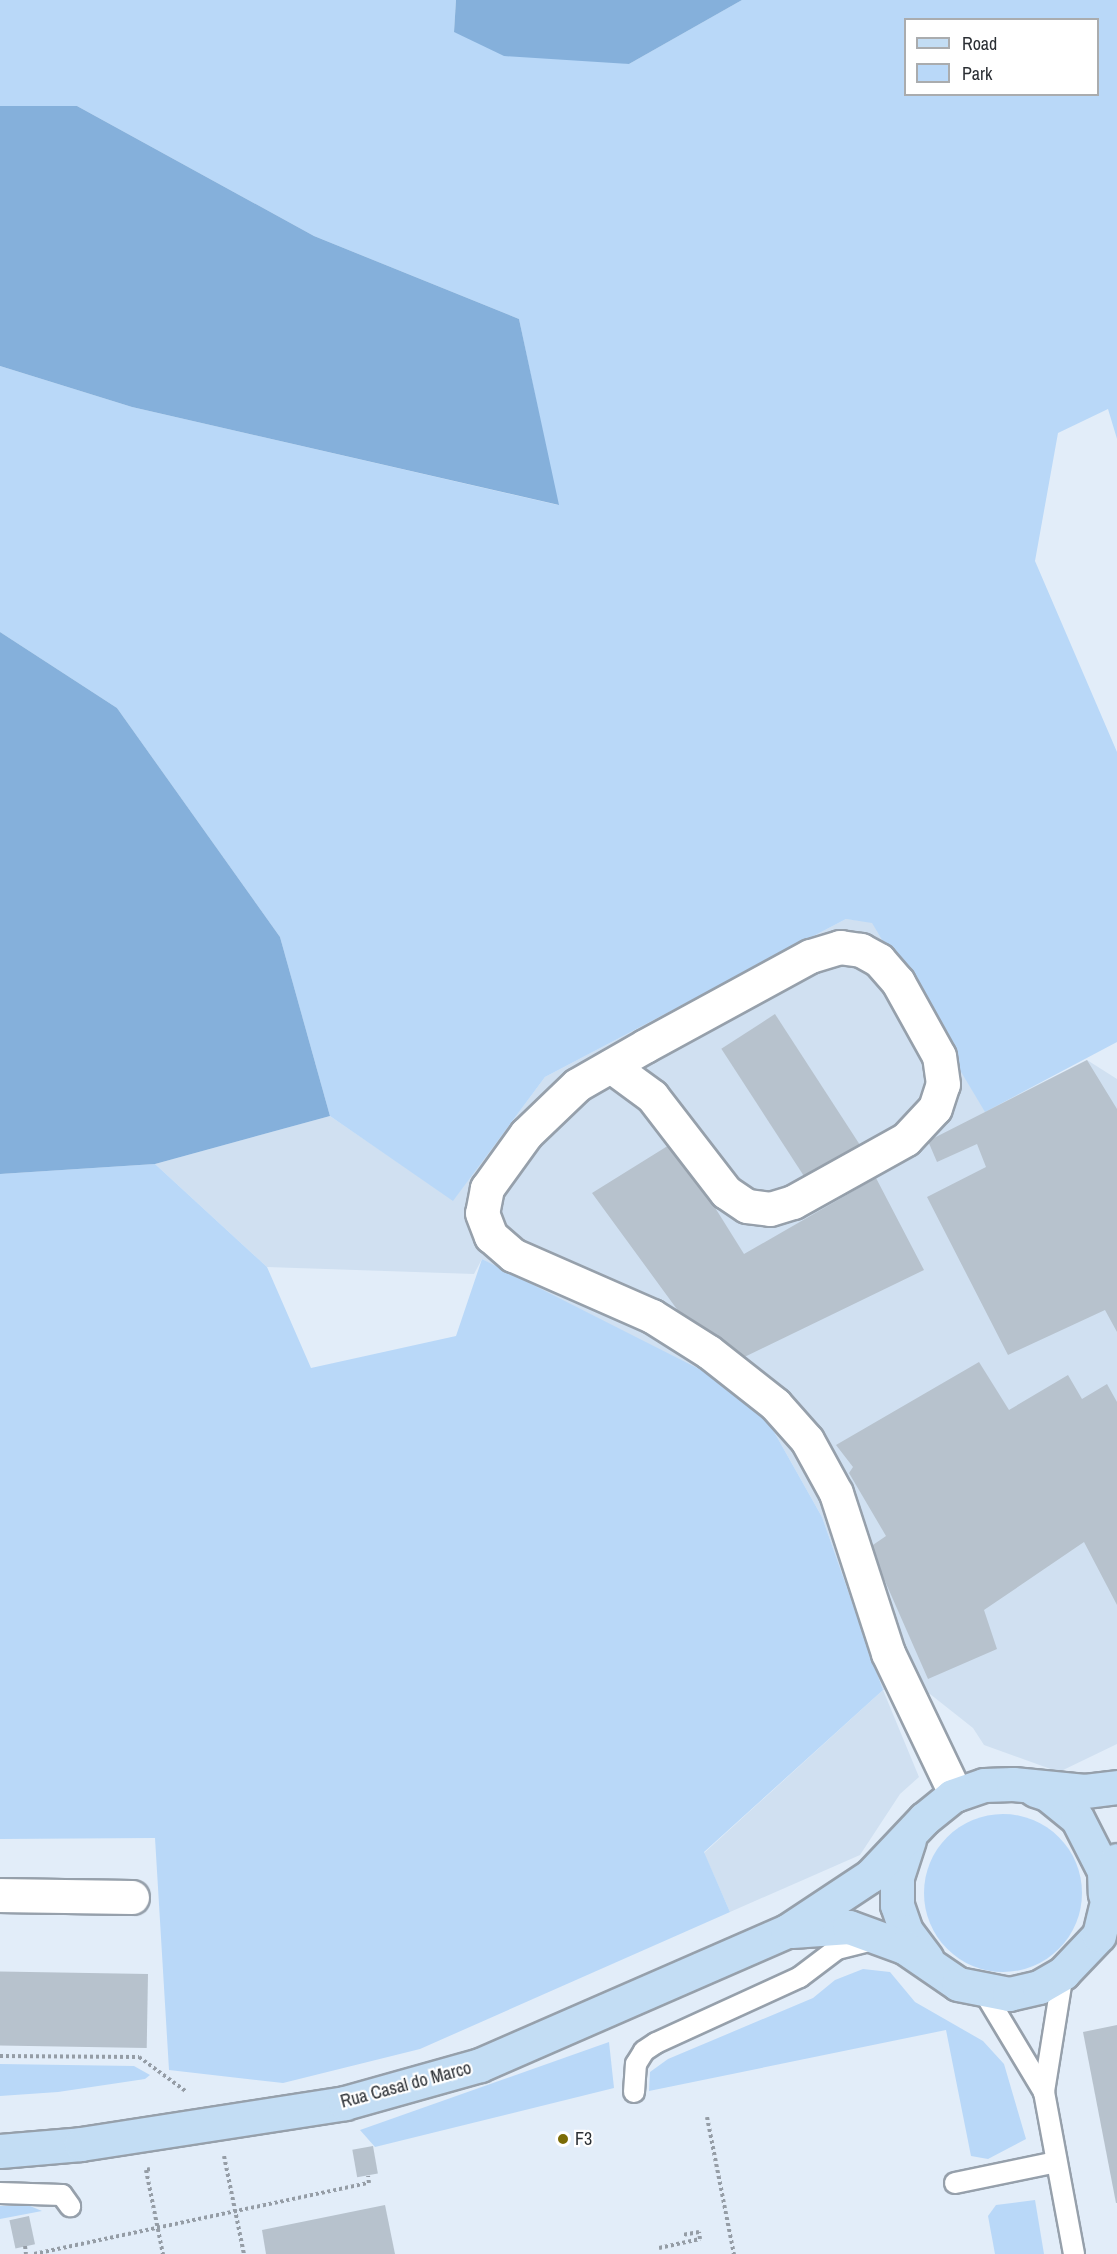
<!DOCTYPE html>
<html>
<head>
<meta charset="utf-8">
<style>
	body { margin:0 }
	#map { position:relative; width:1117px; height:2254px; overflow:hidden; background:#e2edf9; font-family:"Archivo Narrow",sans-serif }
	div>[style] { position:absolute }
	.built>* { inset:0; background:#d0e0f1 }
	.green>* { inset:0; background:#b9d8f8 }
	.round { border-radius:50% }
	.forest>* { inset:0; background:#85b0db }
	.building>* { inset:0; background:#b7c2cd; transform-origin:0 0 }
	.path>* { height:4px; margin-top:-2px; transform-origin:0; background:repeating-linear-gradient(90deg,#959da6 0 3px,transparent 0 6px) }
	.roads { filter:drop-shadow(2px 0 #96a0ab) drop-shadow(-2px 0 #96a0ab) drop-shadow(0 2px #96a0ab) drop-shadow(0 -2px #96a0ab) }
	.lane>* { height:20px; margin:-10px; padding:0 10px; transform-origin:10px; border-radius:10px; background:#fff }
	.street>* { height:33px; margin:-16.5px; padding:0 16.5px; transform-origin:16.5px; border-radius:16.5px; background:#fff }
	.secondary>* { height:33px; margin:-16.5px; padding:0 16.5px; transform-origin:16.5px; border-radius:16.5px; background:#c3ddf4 }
	.dots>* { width:16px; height:16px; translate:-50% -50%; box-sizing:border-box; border:3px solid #fff; border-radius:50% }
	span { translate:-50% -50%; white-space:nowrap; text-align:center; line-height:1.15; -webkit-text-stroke:4.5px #fff; paint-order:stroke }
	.street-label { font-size:18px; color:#2b2f34 }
	.poi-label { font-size:18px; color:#2b2f34 }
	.left { translate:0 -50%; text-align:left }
	.legend { position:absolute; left:904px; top:18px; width:195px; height:78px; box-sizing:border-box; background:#fff; border:2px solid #aaacae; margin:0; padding:8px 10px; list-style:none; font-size:18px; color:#2b2f34 }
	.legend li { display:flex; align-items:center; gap:12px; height:30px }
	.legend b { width:30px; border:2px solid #aaacae }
</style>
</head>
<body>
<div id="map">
	<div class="built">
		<i style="clip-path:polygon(846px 919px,872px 922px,985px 1111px,1087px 1060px,1117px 1079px,1117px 1744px,1059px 1772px,984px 1745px,973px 1728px,930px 1694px,883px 1690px,919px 1777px,900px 1794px,860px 1855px,730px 1912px,704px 1853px,883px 1690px,822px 1517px,768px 1421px,482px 1259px,474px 1274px,267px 1267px,155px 1164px,330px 1116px,453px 1200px,545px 1077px)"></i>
	</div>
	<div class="green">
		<i style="clip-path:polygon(evenodd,0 0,456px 0,454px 32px,629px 64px,742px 0,1117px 0,1117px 439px,1108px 409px,1058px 433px,1035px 561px,1117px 752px,1117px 1042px,985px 1112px,872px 923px,846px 919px,545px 1077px,453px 1201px,330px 1116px,280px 937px,117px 708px,0 632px,0 366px,132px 407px,558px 505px,519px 319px,314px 236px,77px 106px,0 106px,0 0,906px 20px,1098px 20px,1098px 94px,906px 94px,906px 20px)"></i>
		<i style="clip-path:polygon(155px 1164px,267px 1267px,311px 1368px,456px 1336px,482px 1259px,715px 1377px,768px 1421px,822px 1517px,883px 1690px,704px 1852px,730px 1912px,420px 2049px,283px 2083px,169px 2070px,155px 1838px,0 1839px,0 1174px)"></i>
		<i class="round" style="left:924px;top:1814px;width:158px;height:158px"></i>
		<i style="clip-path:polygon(863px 1969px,890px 1972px,915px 2002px,983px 2041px,1004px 2064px,1026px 2139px,988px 2159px,971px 2156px,946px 2030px,649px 2091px,650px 2072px,668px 2059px,813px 1998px,835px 1980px)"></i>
		<i style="clip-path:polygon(609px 2042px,614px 2088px,375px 2147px,360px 2130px)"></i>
		<i style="clip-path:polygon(0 2064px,134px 2066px,150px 2075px,145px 2079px,58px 2092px,0 2096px)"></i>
		<i style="clip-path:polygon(1035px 2200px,1044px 2254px,995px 2254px,988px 2216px,996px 2205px)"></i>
		<i style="clip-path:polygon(0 2206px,30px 2206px,42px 2211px,0 2219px)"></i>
	</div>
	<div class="forest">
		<i style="clip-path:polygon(456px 0,742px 0,629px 64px,504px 56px,454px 32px)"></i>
		<i style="clip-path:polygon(0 106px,77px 106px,314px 236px,519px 319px,559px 505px,132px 407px,0 366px)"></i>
		<i style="clip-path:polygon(0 632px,117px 708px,280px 937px,330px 1116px,155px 1164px,0 1174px)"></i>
	</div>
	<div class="building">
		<i style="left:775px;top:1014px;width:165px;height:64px;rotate:57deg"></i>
		<i style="clip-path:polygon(1087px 1060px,1117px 1109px,1117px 1332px,1105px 1310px,1008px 1355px,927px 1197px,986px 1167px,977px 1144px,937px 1162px,928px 1141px)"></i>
		<i style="clip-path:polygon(674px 1142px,744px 1254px,876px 1178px,924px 1270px,734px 1362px,698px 1338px,592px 1193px)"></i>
		<i style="clip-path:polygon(979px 1362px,1009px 1410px,1068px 1375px,1082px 1399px,1107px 1384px,1117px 1402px,1117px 1605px,1084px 1542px,984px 1610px,997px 1649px,928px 1679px,870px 1547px,886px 1536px,849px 1473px,853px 1467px,836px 1445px)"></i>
		<i style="left:148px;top:1974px;width:74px;height:148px;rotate:91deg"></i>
		<i style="clip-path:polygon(1117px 2025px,1117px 2203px,1116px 2203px,1083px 2032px)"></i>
		<i style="left:373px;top:2146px;width:28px;height:21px;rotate:80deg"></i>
		<i style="clip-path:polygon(385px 2205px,395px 2254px,266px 2254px,262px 2230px)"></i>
		<i style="left:29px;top:2216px;width:29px;height:20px;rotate:78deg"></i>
	</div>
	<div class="path">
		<i style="left:0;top:2056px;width:139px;rotate:0.4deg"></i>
		<i style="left:139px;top:2057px;width:59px;rotate:36.1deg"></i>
		<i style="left:707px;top:2117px;width:140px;rotate:78.9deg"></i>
		<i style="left:224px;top:2156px;width:100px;rotate:78.5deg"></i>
		<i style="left:150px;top:2169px;width:4px;rotate:166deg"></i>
		<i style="left:146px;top:2170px;width:86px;rotate:78.6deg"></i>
		<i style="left:25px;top:2246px;width:8px;rotate:83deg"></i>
		<i style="left:659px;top:2248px;width:42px;rotate:-12.4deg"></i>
		<i style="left:700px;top:2239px;width:7px;rotate:-98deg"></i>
		<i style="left:699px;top:2232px;width:17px;rotate:170deg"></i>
		<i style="left:34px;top:2254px;width:342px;rotate:-12deg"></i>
		<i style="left:369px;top:2183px;width:7px;rotate:-98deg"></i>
	</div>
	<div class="roads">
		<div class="lane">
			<i style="left:1063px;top:1973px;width:121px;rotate:99.1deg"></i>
			<i style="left:1044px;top:2092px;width:165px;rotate:79.5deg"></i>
			<i style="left:984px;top:1992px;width:117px;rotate:59deg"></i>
			<i style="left:634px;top:2092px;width:28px;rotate:-86deg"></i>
			<i style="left:636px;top:2064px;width:15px;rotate:-58deg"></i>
			<i style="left:644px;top:2051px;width:14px;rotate:-34deg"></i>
			<i style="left:656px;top:2043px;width:158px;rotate:-24.6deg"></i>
			<i style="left:800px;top:1977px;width:46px;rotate:-37.1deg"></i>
			<i style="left:837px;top:1949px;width:37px;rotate:-14deg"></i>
			<i style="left:955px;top:2183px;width:103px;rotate:-11.7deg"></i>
			<i style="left:0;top:2193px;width:62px;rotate:1.8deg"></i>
			<i style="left:62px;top:2195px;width:14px;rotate:54deg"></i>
		</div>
		<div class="street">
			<i style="left:611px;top:1066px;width:51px;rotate:36.2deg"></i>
			<i style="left:652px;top:1096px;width:121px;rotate:52.4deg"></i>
			<i style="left:726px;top:1192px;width:25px;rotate:34deg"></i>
			<i style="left:747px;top:1206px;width:23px;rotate:7deg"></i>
			<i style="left:770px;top:1209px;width:24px;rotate:-17deg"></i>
			<i style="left:793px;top:1202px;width:129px;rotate:-29.1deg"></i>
			<i style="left:906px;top:1139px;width:42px;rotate:-46.9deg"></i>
			<i style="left:935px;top:1108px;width:25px;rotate:-72deg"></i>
			<i style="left:943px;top:1084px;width:28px;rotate:-98deg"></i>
			<i style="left:939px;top:1056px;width:85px;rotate:-119deg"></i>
			<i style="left:898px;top:982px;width:29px;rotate:-131deg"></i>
			<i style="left:879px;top:960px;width:21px;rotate:-151deg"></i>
			<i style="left:861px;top:950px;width:21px;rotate:-172deg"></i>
			<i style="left:840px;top:947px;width:31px;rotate:163deg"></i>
			<i style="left:810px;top:956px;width:188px;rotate:151.4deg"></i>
			<i style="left:645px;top:1046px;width:78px;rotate:150.2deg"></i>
			<i style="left:577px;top:1085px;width:71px;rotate:136.1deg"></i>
			<i style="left:526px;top:1134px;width:67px;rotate:125.8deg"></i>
			<i style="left:487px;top:1188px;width:25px;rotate:101deg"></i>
			<i style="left:482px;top:1213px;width:25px;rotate:69deg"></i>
			<i style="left:491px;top:1236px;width:29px;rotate:41deg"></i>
			<i style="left:513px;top:1255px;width:152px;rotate:23.7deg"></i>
			<i style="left:652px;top:1316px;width:67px;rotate:32.3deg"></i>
			<i style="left:709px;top:1352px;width:84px;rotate:38.2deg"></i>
			<i style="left:775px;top:1404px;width:48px;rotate:48.4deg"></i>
			<i style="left:807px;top:1440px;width:60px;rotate:61.3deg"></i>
			<i style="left:836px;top:1493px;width:168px;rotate:72deg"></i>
			<i style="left:888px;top:1653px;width:157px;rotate:64.4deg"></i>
			<i style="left:0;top:1895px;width:132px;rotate:0.9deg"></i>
		</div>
		<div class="secondary">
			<i style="left:1035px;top:1790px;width:13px;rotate:18deg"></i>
			<i style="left:1047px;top:1794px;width:38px;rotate:39deg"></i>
			<i style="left:1077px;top:1818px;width:59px;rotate:63deg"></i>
			<i style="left:1104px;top:1871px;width:23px;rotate:88deg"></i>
			<i style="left:909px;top:1840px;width:38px;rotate:108deg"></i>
			<i style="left:897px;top:1876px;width:29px;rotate:90deg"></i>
			<i style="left:897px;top:1905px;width:28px;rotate:71deg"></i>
			<i style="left:906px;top:1931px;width:34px;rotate:53deg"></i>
			<i style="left:792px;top:1931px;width:57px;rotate:-4deg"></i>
			<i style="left:849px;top:1927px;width:59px;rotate:20deg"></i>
			<i style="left:904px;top:1947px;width:65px;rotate:34.4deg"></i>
			<i style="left:958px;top:1984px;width:52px;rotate:11.1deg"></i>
			<i style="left:1009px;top:1994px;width:31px;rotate:-13deg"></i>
			<i style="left:1039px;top:1987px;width:28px;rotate:-30deg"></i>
			<i style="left:1063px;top:1973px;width:52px;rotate:-46.5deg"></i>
			<i style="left:1099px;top:1935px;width:77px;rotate:-76.5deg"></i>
			<i style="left:0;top:2151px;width:81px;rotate:-4.9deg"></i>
			<i style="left:81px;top:2144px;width:267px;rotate:-8.8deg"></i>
			<i style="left:345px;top:2103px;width:140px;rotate:-15.7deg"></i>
			<i style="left:480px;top:2065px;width:335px;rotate:-23.6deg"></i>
			<i style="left:787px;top:1931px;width:100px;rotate:-33.5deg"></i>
			<i style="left:870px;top:1876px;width:79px;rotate:-46.5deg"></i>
			<i style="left:924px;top:1819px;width:36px;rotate:-39deg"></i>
			<i style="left:952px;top:1796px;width:34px;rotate:-19deg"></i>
			<i style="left:984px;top:1785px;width:29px;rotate:-2deg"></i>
			<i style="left:1013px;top:1784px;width:72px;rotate:5.6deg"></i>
			<i style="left:1085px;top:1791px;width:32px;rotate:-7deg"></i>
		</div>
	</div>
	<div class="dots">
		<i style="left:563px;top:2139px;background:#7b6b05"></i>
	</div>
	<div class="street-label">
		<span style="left:406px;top:2085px;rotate:-15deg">Rua Casal do Marco</span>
	</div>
	<div class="poi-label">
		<span class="left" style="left:575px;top:2139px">F3</span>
	</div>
	<ul class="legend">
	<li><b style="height:8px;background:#c3ddf4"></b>Road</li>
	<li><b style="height:16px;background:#b9d8f8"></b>Park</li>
	</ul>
</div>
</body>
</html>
